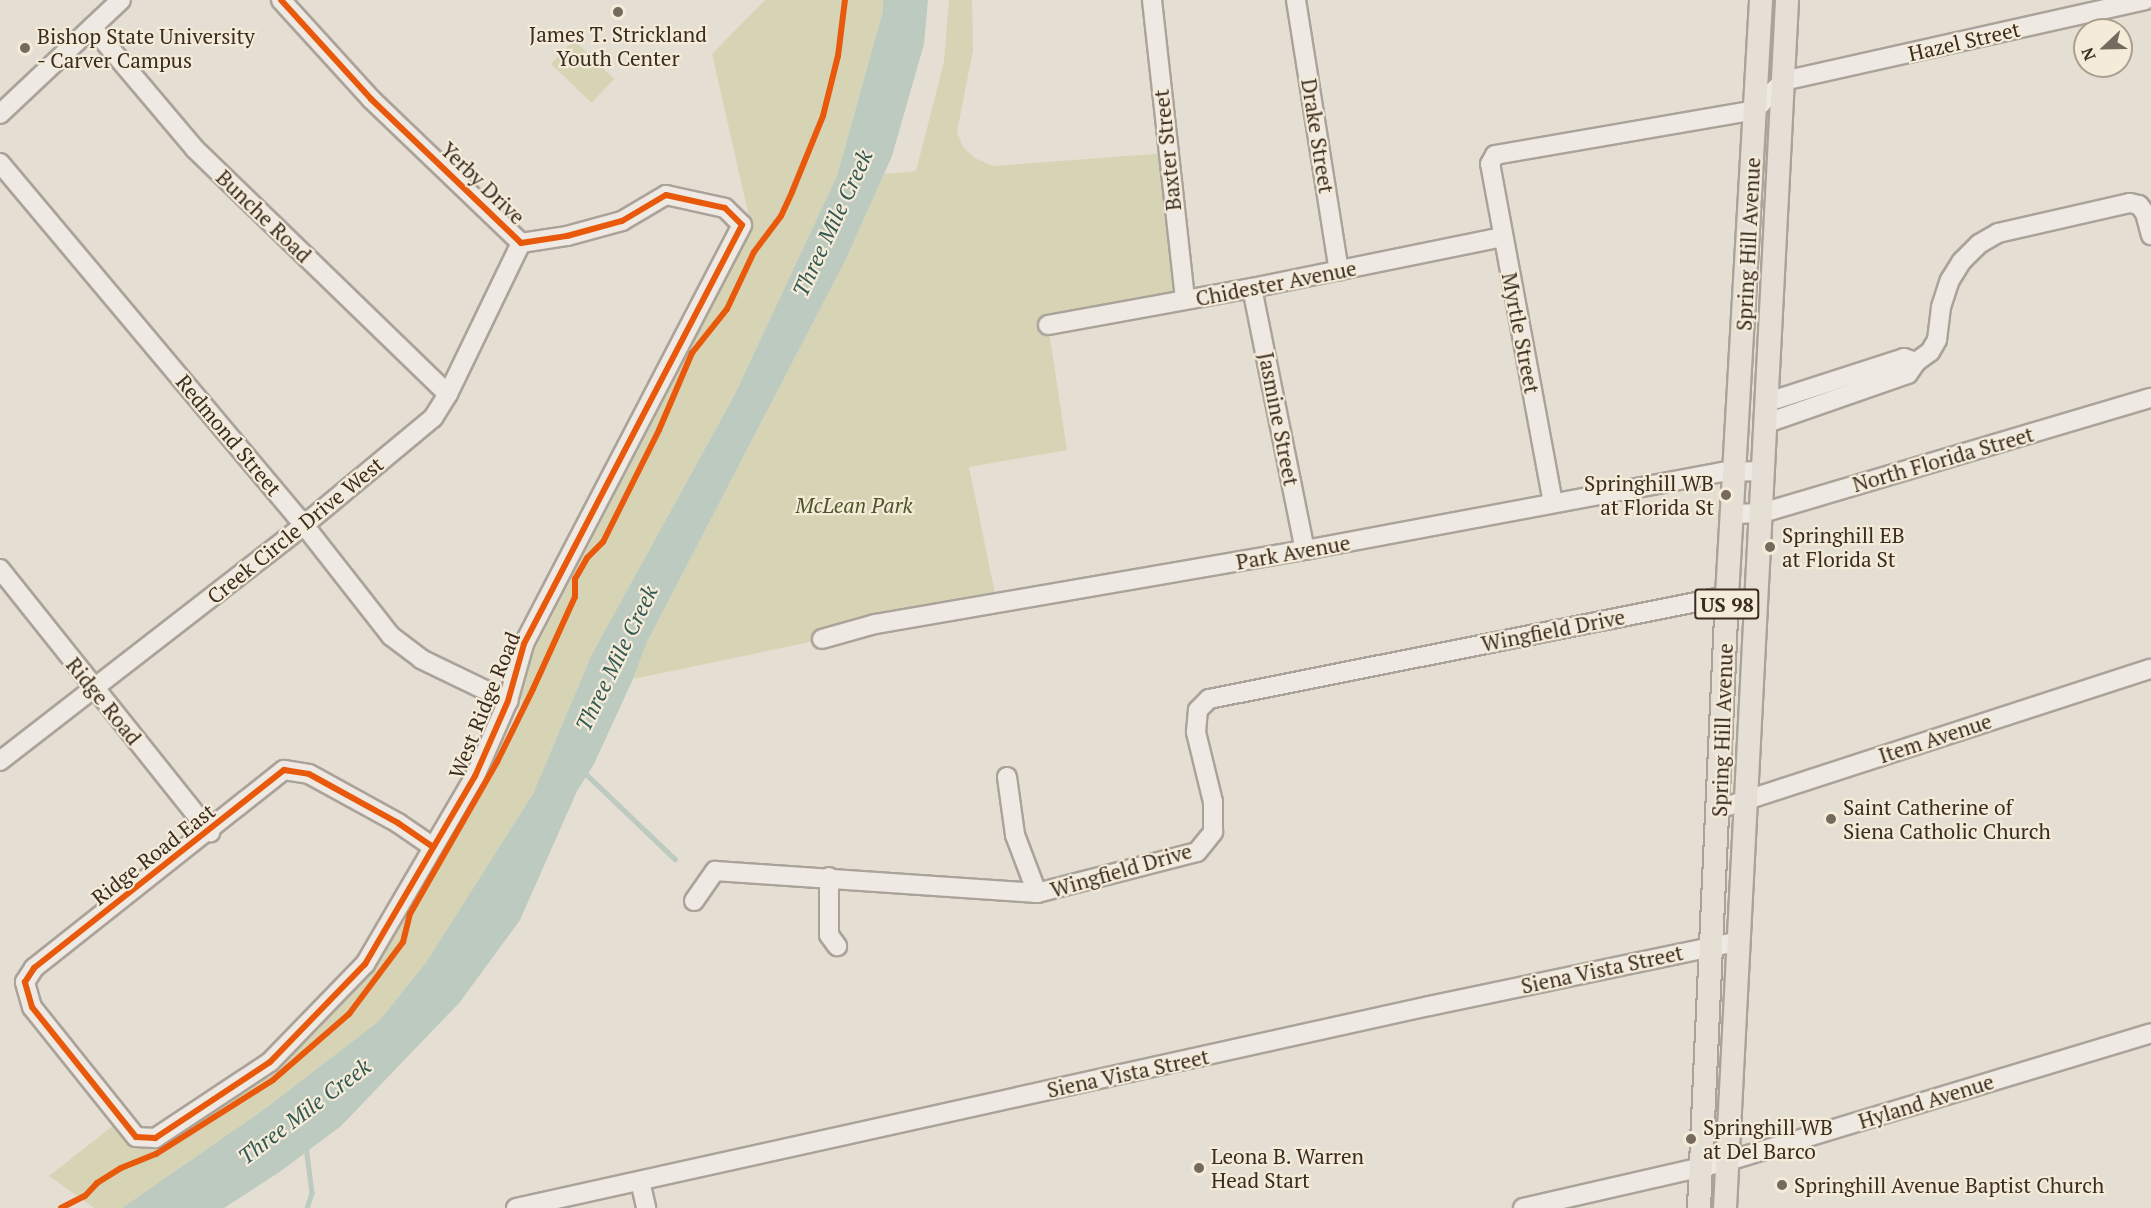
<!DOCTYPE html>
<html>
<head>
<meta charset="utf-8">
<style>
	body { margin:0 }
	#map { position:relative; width:2151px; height:1208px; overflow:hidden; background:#e5ded2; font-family:"PT Serif",serif }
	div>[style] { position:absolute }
	.green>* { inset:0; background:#d6d4b5; transform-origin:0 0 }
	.water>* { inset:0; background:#bccac0 }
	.stream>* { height:4.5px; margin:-2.25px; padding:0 2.25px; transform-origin:2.25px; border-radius:2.25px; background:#bccac0 }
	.roads { filter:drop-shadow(2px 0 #aba39a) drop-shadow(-2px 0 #aba39a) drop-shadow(0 2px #aba39a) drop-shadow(0 -2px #aba39a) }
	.minor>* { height:18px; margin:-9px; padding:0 9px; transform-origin:9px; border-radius:9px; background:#eeeae3 }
	.major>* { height:22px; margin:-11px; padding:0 11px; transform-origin:11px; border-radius:11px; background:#e5dfd5 }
	.cycleway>* { height:6px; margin:-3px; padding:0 3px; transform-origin:3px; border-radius:3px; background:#e8590c }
	.dots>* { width:16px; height:16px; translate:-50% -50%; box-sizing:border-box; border:3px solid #f5ebd9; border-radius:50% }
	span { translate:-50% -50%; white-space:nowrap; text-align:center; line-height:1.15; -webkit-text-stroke:4.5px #f5ebd9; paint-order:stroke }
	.shield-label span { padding:2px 4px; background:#f5ebd9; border:2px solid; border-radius:4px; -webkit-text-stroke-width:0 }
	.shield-label { font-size:20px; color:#3a2c21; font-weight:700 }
	.poi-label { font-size:21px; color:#3a2c21 }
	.left { translate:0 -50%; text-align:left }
	.right { translate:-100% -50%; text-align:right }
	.street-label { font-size:21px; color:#3a2c21 }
	.park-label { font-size:21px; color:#4d5629; font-style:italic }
	.water-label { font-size:22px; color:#325954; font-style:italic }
	.north { position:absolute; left:2073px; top:18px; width:60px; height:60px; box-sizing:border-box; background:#f5ebd9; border:2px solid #aa9f8f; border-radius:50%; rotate:248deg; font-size:16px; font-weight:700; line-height:24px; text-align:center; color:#3a2c21 }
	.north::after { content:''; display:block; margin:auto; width:21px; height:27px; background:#766a5f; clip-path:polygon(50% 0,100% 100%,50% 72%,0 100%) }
</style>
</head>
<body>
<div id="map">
	<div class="green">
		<i style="clip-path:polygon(765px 0,883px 0,883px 11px,837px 176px,734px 396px,592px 654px,533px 794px,425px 964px,379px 1021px,266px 1108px,122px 1208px,94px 1208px,49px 1176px,114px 1125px,140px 1147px,156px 1150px,277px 1070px,370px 973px,512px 731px,522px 703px,516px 687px,523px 672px,752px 230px,712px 54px)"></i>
		<i style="clip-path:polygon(949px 0,972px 0,973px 50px,957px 132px,963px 147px,975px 158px,993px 166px,1168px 153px,1185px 299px,1048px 325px,1067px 450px,969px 467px,997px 603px,633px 679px,647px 642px,846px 259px,884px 174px,916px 171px,944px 62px)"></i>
		<i style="left:574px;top:40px;width:56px;height:33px;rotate:44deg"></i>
	</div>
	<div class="water">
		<i style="clip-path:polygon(883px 0,928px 0,924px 44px,892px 156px,846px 259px,647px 642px,633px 679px,594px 764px,577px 791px,520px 920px,460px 1002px,341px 1126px,281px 1171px,224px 1208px,122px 1208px,266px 1108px,379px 1021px,425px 964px,533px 794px,592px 654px,734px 396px,837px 176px,883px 11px)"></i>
	</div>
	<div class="stream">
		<i style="left:584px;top:772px;width:126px;rotate:43.7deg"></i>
		<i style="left:306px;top:1146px;width:47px;rotate:82.7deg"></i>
		<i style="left:312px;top:1193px;width:16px;rotate:108deg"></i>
	</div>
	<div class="roads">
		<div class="minor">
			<i style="left:281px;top:0;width:134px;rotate:47.7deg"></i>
			<i style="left:371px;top:99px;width:208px;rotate:43.8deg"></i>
			<i style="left:521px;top:243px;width:47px;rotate:-8.7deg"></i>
			<i style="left:567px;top:236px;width:57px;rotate:-15.3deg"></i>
			<i style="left:622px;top:221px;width:51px;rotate:-30.6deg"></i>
			<i style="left:666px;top:195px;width:60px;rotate:12.4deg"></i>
			<i style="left:725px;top:208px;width:24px;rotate:45deg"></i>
			<i style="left:742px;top:225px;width:472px;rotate:117.5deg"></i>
			<i style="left:524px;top:644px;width:59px;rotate:105.7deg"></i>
			<i style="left:508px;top:701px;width:82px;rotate:113.7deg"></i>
			<i style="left:475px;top:776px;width:218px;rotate:120.3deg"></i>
			<i style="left:365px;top:964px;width:136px;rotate:134.1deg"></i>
			<i style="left:270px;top:1062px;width:138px;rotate:146.5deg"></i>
			<i style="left:155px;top:1138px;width:19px;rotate:-177deg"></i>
			<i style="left:136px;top:1137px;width:166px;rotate:-128.7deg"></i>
			<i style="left:32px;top:1007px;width:26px;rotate:-106deg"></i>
			<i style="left:25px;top:982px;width:17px;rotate:-57deg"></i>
			<i style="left:34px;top:968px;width:319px;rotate:-38.4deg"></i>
			<i style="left:284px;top:770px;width:25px;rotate:9deg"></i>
			<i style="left:309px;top:774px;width:102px;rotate:28.8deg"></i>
			<i style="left:398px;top:823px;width:42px;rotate:34.4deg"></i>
			<i style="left:1152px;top:0;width:301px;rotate:83.7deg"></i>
			<i style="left:1296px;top:0;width:274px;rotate:81deg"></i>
			<i style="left:92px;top:27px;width:160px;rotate:49.8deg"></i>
			<i style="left:195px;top:149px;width:352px;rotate:44.1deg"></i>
			<i style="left:0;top:114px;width:166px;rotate:-43.3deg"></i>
			<i style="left:0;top:163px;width:473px;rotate:50deg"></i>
			<i style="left:304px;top:525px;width:141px;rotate:51.9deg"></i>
			<i style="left:391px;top:636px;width:38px;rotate:37deg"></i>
			<i style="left:421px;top:659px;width:97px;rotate:25.8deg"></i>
			<i style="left:1252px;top:288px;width:267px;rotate:78.6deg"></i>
			<i style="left:1048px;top:325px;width:207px;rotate:-10.3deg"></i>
			<i style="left:1252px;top:288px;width:256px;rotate:-11.5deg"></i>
			<i style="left:1768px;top:402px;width:143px;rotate:-17.9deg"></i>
			<i style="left:1904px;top:358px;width:13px;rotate:18deg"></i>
			<i style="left:1767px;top:423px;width:149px;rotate:-19.2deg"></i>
			<i style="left:1908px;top:374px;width:14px;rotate:-56deg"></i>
			<i style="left:1916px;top:362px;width:17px;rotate:-36deg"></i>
			<i style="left:1930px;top:352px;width:14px;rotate:-60deg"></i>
			<i style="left:1937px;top:340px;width:33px;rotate:-83deg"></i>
			<i style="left:1941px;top:307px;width:28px;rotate:-72deg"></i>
			<i style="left:1950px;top:280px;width:22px;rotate:-58deg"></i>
			<i style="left:1962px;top:261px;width:24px;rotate:-45deg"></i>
			<i style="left:1979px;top:244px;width:22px;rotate:-30deg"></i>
			<i style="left:1998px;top:233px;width:135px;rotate:-12.8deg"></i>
			<i style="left:2130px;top:203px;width:9px;rotate:13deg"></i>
			<i style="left:2139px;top:205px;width:10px;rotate:53deg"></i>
			<i style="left:2145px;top:213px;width:23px;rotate:75deg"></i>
			<i style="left:1553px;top:503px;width:345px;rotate:-100.5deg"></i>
			<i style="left:1490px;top:164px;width:10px;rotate:-61deg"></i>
			<i style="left:1495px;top:155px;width:264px;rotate:-9.8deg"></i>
			<i style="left:1755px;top:110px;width:40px;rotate:-46deg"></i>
			<i style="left:1783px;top:81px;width:371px;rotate:-12.6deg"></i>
			<i style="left:1734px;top:514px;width:28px;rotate:-2deg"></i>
			<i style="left:1762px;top:513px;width:406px;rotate:-16.5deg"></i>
			<i style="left:0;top:569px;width:337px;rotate:51.4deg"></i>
			<i style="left:822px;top:639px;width:55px;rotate:-15.8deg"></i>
			<i style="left:875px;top:624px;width:436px;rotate:-9.8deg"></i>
			<i style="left:1305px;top:550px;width:425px;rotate:-10.6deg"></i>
			<i style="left:1723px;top:472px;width:41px;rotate:-1.4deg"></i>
			<i style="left:0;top:761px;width:385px;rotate:-37.8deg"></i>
			<i style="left:304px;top:525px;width:168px;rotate:-39.7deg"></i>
			<i style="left:433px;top:418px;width:28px;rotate:-58deg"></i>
			<i style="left:448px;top:394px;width:168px;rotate:-64.2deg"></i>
			<i style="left:1007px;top:777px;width:59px;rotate:82.1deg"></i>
			<i style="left:1015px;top:835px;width:62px;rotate:69.2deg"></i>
			<i style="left:1719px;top:809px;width:454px;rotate:-18deg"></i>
			<i style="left:829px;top:877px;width:58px;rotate:90deg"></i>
			<i style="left:829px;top:935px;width:14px;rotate:54deg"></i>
			<i style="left:694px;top:901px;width:37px;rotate:-55deg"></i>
			<i style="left:715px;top:871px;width:323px;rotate:3.9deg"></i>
			<i style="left:1037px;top:893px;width:165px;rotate:-14.4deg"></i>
			<i style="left:1197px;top:852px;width:26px;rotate:-51deg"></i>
			<i style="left:1213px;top:832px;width:30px;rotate:-90deg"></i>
			<i style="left:1213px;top:802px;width:72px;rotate:-103.7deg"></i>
			<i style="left:1196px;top:732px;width:22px;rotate:-85deg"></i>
			<i style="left:1198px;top:710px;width:16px;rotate:-45deg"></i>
			<i style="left:1209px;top:699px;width:528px;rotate:-11.25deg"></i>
			<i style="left:640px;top:1181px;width:28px;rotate:77deg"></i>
			<i style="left:516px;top:1208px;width:935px;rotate:-12.48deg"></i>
			<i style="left:1429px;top:1006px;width:318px;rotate:-11.8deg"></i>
			<i style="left:1523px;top:1208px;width:210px;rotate:-12.9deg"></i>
			<i style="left:1728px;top:1161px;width:442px;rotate:-16.8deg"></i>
		</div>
		<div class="major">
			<i style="left:1699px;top:1208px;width:613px;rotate:-87.38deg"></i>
			<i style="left:1727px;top:596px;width:597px;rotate:-86.73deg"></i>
			<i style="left:1725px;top:1208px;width:1210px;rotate:-87.06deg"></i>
		</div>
	</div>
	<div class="cycleway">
		<i style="left:281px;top:0;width:134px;rotate:47.7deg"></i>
		<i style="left:371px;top:99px;width:208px;rotate:43.8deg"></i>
		<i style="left:521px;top:243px;width:47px;rotate:-8.7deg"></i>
		<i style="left:567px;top:236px;width:57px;rotate:-15.3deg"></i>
		<i style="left:622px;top:221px;width:51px;rotate:-30.6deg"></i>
		<i style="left:666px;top:195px;width:60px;rotate:12.4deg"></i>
		<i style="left:725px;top:208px;width:24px;rotate:45deg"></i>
		<i style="left:742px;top:225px;width:472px;rotate:117.5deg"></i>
		<i style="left:524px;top:644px;width:59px;rotate:105.7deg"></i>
		<i style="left:508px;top:701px;width:82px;rotate:113.7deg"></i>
		<i style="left:475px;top:776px;width:218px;rotate:120.3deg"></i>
		<i style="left:365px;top:964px;width:136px;rotate:134.1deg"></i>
		<i style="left:270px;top:1062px;width:138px;rotate:146.5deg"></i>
		<i style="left:155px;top:1138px;width:19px;rotate:-177deg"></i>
		<i style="left:136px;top:1137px;width:166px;rotate:-128.7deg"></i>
		<i style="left:32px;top:1007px;width:26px;rotate:-106deg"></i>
		<i style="left:25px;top:982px;width:17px;rotate:-57deg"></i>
		<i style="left:34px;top:968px;width:319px;rotate:-38.4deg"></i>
		<i style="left:284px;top:770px;width:25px;rotate:9deg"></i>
		<i style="left:309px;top:774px;width:102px;rotate:28.8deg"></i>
		<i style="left:398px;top:823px;width:42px;rotate:34.4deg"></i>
		<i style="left:61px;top:1208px;width:27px;rotate:-27deg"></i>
		<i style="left:85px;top:1196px;width:18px;rotate:-47deg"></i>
		<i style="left:97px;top:1183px;width:28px;rotate:-32deg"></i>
		<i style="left:121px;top:1168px;width:38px;rotate:-22deg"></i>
		<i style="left:156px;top:1154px;width:138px;rotate:-32.3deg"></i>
		<i style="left:273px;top:1080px;width:101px;rotate:-41deg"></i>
		<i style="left:349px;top:1014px;width:90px;rotate:-53.1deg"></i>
		<i style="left:403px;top:942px;width:29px;rotate:-76deg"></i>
		<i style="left:410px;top:914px;width:175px;rotate:-60.2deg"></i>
		<i style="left:497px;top:762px;width:81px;rotate:-63.7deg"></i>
		<i style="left:533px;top:689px;width:101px;rotate:-65.5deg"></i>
		<i style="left:575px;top:597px;width:18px;rotate:-90deg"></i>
		<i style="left:575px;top:579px;width:24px;rotate:-60deg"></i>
		<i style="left:587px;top:558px;width:23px;rotate:-45deg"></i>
		<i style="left:603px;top:542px;width:125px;rotate:-63.4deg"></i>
		<i style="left:659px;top:430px;width:84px;rotate:-66.8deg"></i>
		<i style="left:692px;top:353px;width:56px;rotate:-51.5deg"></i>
		<i style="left:727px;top:309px;width:63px;rotate:-64.7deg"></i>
		<i style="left:754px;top:252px;width:45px;rotate:-53.1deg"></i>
		<i style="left:781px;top:216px;width:26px;rotate:-65deg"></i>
		<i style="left:792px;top:192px;width:82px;rotate:-67.8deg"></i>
		<i style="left:823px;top:116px;width:62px;rotate:-76deg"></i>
		<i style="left:838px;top:56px;width:56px;rotate:-82.9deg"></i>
	</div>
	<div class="dots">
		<i style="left:618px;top:12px;background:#766a5f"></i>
		<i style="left:25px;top:48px;background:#766a5f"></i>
		<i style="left:1726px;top:495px;background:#766a5f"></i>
		<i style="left:1770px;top:547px;background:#766a5f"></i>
		<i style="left:1831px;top:819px;background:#766a5f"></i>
		<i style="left:1691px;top:1139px;background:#766a5f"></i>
		<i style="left:1199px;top:1168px;background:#766a5f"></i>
		<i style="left:1782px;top:1185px;background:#766a5f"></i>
	</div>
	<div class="shield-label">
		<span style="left:1727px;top:604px">US 98</span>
	</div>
	<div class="poi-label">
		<span style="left:618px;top:46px">James T. Strickland<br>Youth Center</span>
		<span class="left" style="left:37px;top:48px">Bishop State University<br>- Carver Campus</span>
		<span class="right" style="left:1714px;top:495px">Springhill WB<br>at Florida St</span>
		<span class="left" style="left:1782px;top:547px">Springhill EB<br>at Florida St</span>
		<span class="left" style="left:1843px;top:819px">Saint Catherine of<br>Siena Catholic Church</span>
		<span class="left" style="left:1703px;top:1139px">Springhill WB<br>at Del Barco</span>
		<span class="left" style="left:1211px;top:1168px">Leona B. Warren<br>Head Start</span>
		<span class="left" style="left:1794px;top:1185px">Springhill Avenue Baptist Church</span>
	</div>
	<div class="street-label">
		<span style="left:1964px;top:41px;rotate:-13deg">Hazel Street</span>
		<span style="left:1318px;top:136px;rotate:81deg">Drake Street</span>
		<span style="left:1167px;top:150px;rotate:-96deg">Baxter Street</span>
		<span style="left:483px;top:183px;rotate:44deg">Yerby Drive</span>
		<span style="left:264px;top:216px;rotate:44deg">Bunche Road</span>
		<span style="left:1748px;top:244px;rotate:-87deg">Spring Hill Avenue</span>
		<span style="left:1276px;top:283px;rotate:-11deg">Chidester Avenue</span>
		<span style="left:1521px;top:333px;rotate:79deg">Myrtle Street</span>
		<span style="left:1279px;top:419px;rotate:79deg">Jasmine Street</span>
		<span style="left:229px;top:435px;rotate:50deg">Redmond Street</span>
		<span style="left:1943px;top:459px;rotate:-16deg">North Florida Street</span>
		<span style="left:295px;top:530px;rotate:-39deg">Creek Circle Drive West</span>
		<span style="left:1293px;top:552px;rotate:-10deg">Park Avenue</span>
		<span style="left:1553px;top:630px;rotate:-11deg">Wingfield Drive</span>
		<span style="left:104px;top:701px;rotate:51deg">Ridge Road</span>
		<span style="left:484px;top:705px;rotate:-68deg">West Ridge Road</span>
		<span style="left:1722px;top:730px;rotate:-88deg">Spring Hill Avenue</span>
		<span style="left:1935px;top:738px;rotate:-18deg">Item Avenue</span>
		<span style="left:153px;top:854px;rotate:-38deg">Ridge Road East</span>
		<span style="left:1121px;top:870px;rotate:-16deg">Wingfield Drive</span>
		<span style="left:1602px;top:969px;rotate:-12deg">Siena Vista Street</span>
		<span style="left:1128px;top:1073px;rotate:-12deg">Siena Vista Street</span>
		<span style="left:1926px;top:1101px;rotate:-17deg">Hyland Avenue</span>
	</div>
	<div class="park-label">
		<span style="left:854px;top:505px">McLean Park</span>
	</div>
	<div class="water-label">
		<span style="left:832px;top:223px;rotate:-65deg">Three Mile Creek</span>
		<span style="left:616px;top:658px;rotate:-64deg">Three Mile Creek</span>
		<span style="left:304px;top:1111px;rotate:-37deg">Three Mile Creek</span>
	</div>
	<div class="north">N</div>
</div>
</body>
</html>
